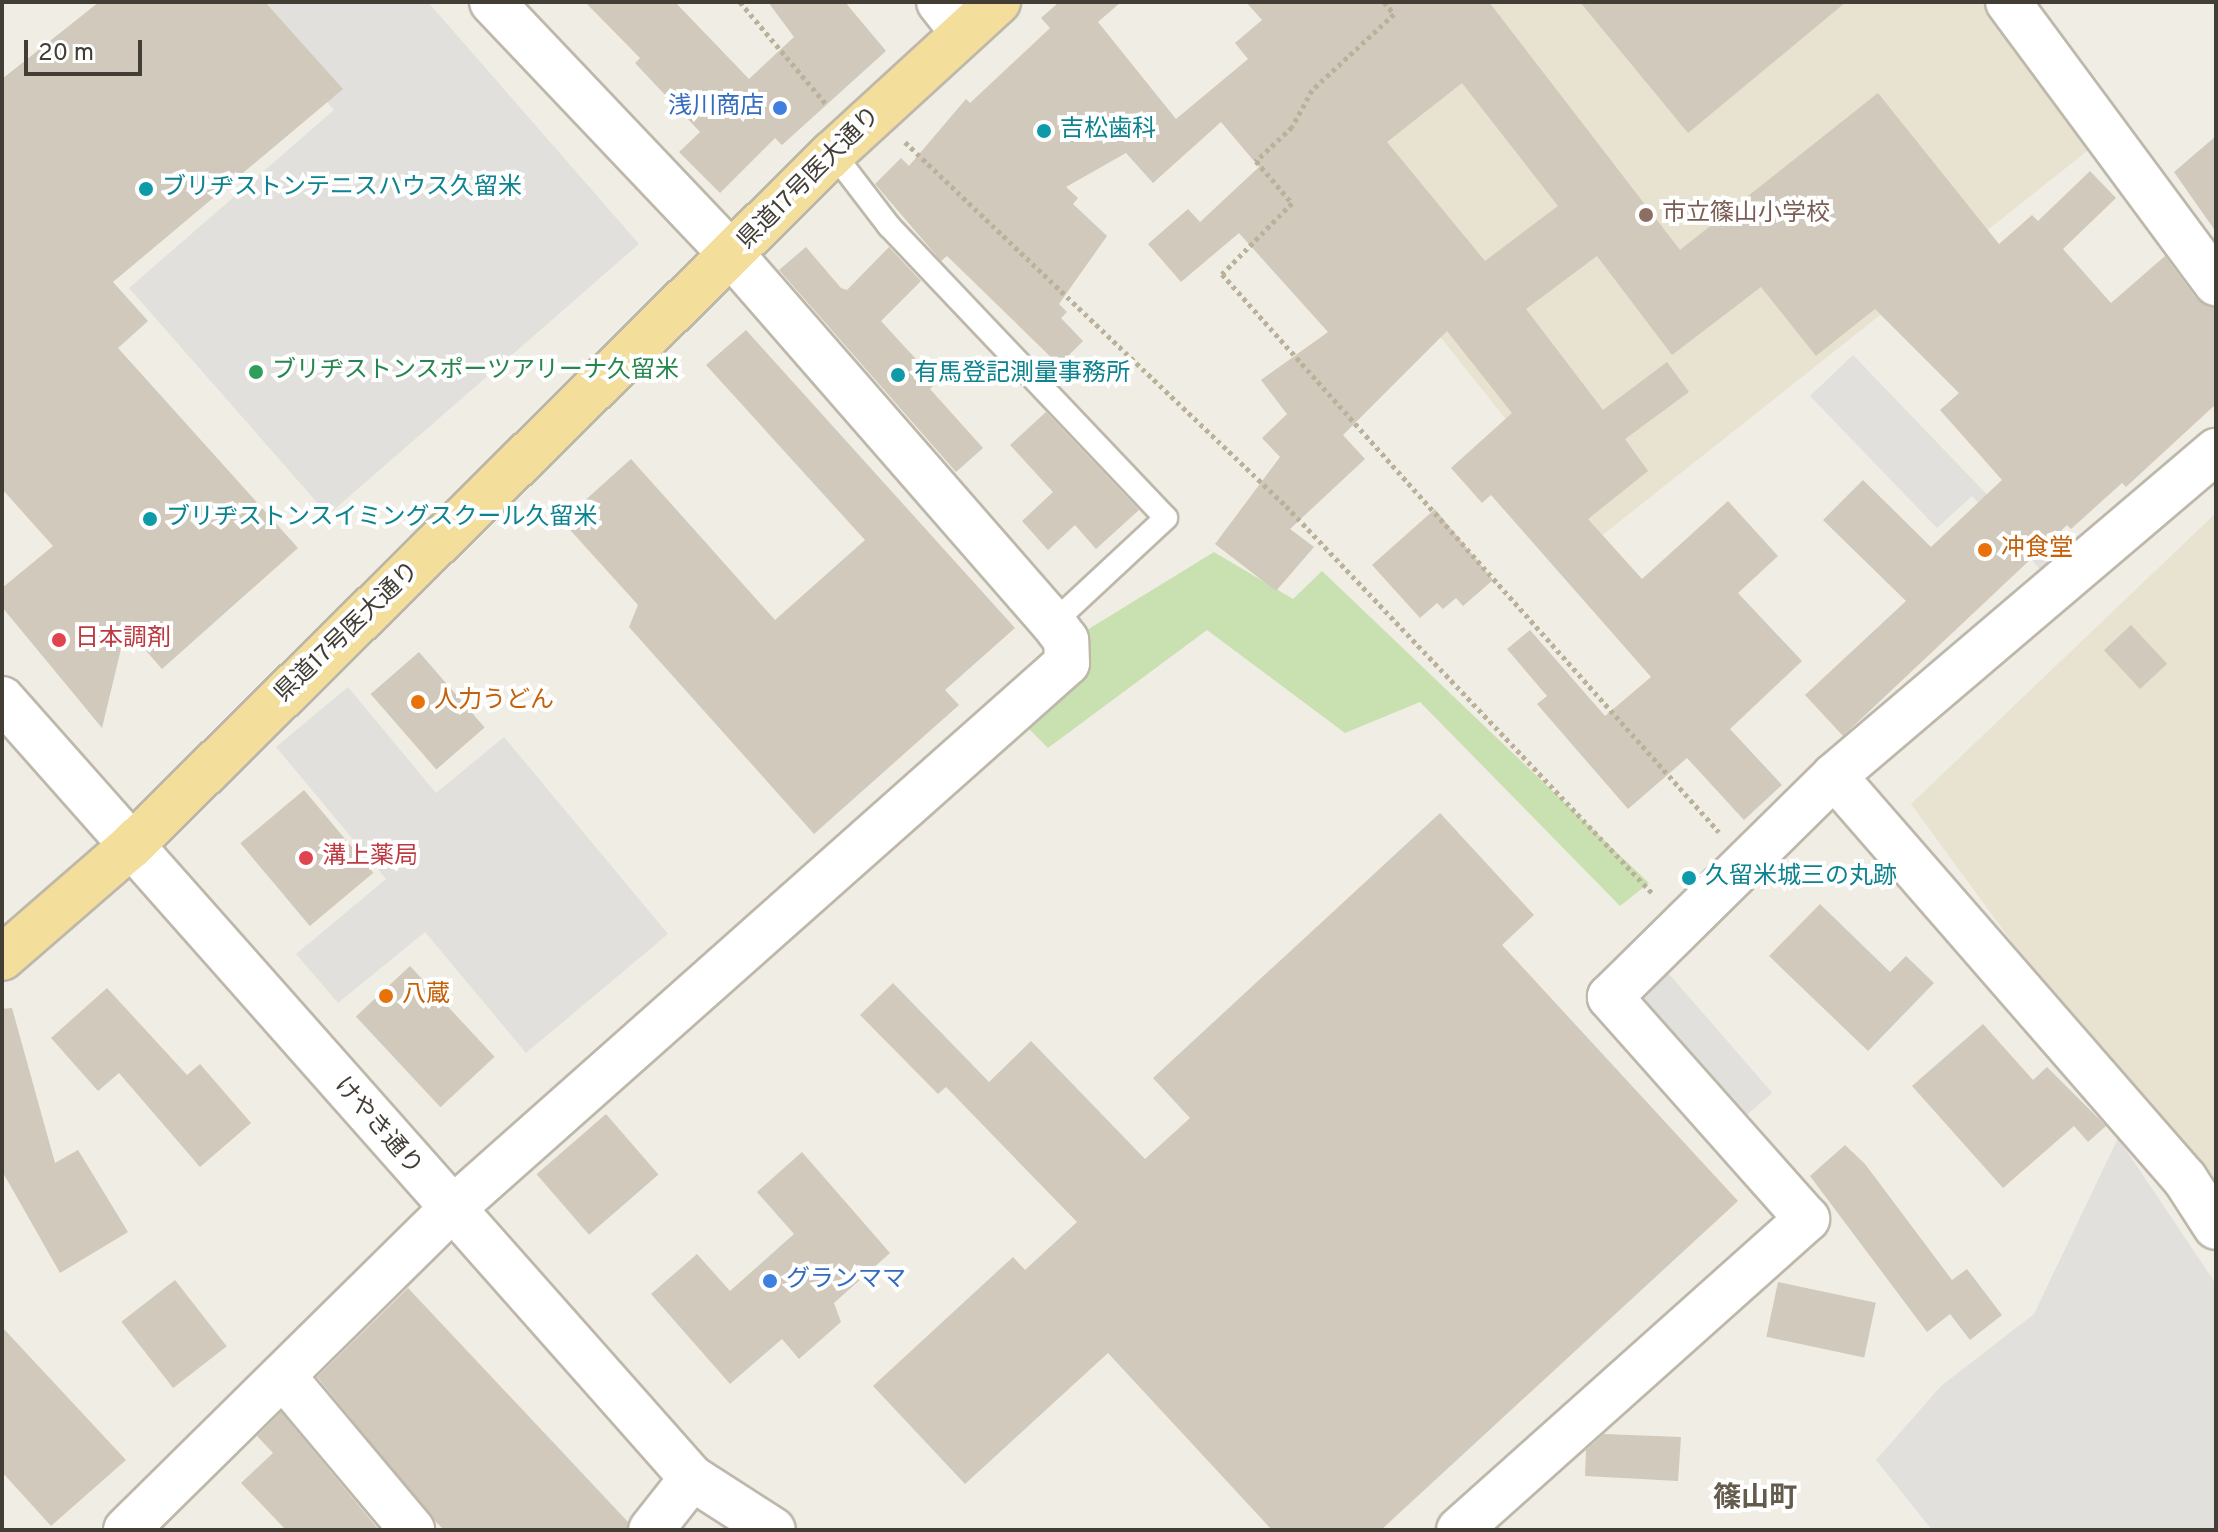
<!DOCTYPE html>
<html>
<head>
<meta charset="utf-8">
<style>
	body { margin:0 }
	#map { position:relative; width:2218px; height:1532px; overflow:hidden; background:#f0ede5; font-family:Overpass,"Noto Sans JP",sans-serif }
	div>[style] { position:absolute }
	.education>* { inset:0; background:#e8e2d0 }
	.green>* { inset:0; background:#c9e1b1 }
	.parking>* { inset:0; background:#e1e0dc; transform-origin:0 0 }
	.building>* { inset:0; background:#d1c9bb; transform-origin:0 0 }
	.path>* { height:5px; margin-top:-2.5px; transform-origin:0; background:repeating-linear-gradient(90deg,#bbb19b 0 4px,transparent 0 8px) }
	.roads { filter:drop-shadow(2px 0 #beb8ab) drop-shadow(-2px 0 #beb8ab) drop-shadow(0 2px #beb8ab) drop-shadow(0 -2px #beb8ab) }
	.service>* { height:22px; margin:-11px; padding:0 11px; transform-origin:11px; border-radius:11px; background:#fff }
	.minor>* { height:44px; margin:-22px; padding:0 22px; transform-origin:22px; border-radius:22px; background:#fff }
	.tertiary>* { height:44px; margin:-22px; padding:0 22px; transform-origin:22px; border-radius:22px; background:#fff }
	.primary>* { height:44px; margin:-22px; padding:0 22px; transform-origin:22px; border-radius:22px; background:#f3de9b }
	.dots>* { width:22px; height:22px; translate:-50% -50%; box-sizing:border-box; border:4px solid #fff; border-radius:50% }
	span { translate:-50% -50%; white-space:nowrap; text-align:center; line-height:1.15; -webkit-text-stroke:8px #fff; paint-order:stroke }
	.shop-label { font-size:24px; color:#366cbe }
	.right { translate:-100% -50%; text-align:right }
	.left { translate:0 -50%; text-align:left }
	.culture-label { font-size:24px; color:#0d838f }
	.street-label { font-size:24px; color:#423d35 }
	.education-label { font-size:24px; color:#785e54 }
	.leisure-label { font-size:24px; color:#27864d }
	.food-label { font-size:24px; color:#c56008 }
	.health-label { font-size:24px; color:#be3a42 }
	.quarter-label { font-size:28px; color:#635c4d; font-weight:700 }
	.frame { position:absolute; inset:0; border:4px solid #423d35; pointer-events:none }
	.scale { position:absolute; left:24px; top:40px; width:118px; height:36px; box-sizing:border-box; border:4px solid #423d35; border-top:0; padding-left:10px; font-size:24px; line-height:28px; white-space:nowrap; color:#423d35; -webkit-text-stroke:6px #fff; paint-order:stroke }
</style>
</head>
<body>
<div id="map">
	<div class="education">
		<i style="clip-path:polygon(1463px 2px,1987px 2px,2096px 144px,1600px 537px,1283px 140px)"></i>
		<i style="clip-path:polygon(2216px 513px,2216px 1221px,1911px 804px)"></i>
	</div>
	<div class="green">
		<i style="clip-path:polygon(1214px 552px,1293px 599px,1322px 571px,1649px 883px,1620px 906px,1420px 702px,1345px 733px,1207px 630px,1048px 748px,1026px 726px,1079px 674px,1087px 630px)"></i>
	</div>
	<div class="parking">
		<i style="clip-path:polygon(240px 2px,428px 2px,639px 244px,328px 515px,129px 288px,334px 110px)"></i>
		<i style="clip-path:polygon(1853px 355px,2000px 508px,2017px 494px,2067px 546px,2041px 570px,1972px 496px,1937px 528px,1810px 396px)"></i>
		<i style="clip-path:polygon(348px 687px,436px 793px,504px 737px,668px 934px,526px 1053px,425px 932px,338px 1003px,296px 954px,386px 879px,276px 747px)"></i>
		<i style="left:1662px;top:966px;width:168px;height:47px;rotate:49deg"></i>
		<i style="clip-path:polygon(2118px 1138px,2216px 1284px,2216px 1530px,1932px 1530px,1876px 1460px,1941px 1386px,2034px 1314px)"></i>
	</div>
	<div class="building">
		<i style="clip-path:polygon(99px 2px,265px 2px,343px 89px,113px 282px,148px 321px,118px 348px,298px 548px,162px 669px,126px 628px,102px 728px,2px 607px,2px 588px,53px 546px,2px 489px,2px 79px)"></i>
		<i style="clip-path:polygon(585px 2px,675px 2px,749px 79px,794px 37px,768px 2px,845px 2px,886px 51px,782px 145px,775px 138px,720px 193px,679px 152px,700px 132px,635px 63px,640px 58px)"></i>
		<i style="clip-path:polygon(evenodd,1059px 2px,1121px 2px,1098px 22px,1176px 119px,1248px 59px,1235px 43px,1262px 20px,1246px 2px,1489px 2px,1680px 250px,1878px 93px,1999px 244px,2032px 215px,2038px 221px,2090px 171px,2116px 198px,2063px 249px,2111px 303px,2165px 256px,2196px 298px,2216px 308px,2216px 404px,2126px 487px,2122px 483px,2071px 529px,2067px 525px,1843px 736px,1805px 695px,1906px 601px,1823px 520px,1863px 480px,1931px 547px,2002px 480px,1940px 410px,1959px 393px,1875px 309px,1816px 356px,1761px 287px,1672px 355px,1597px 256px,1526px 309px,1603px 410px,1667px 362px,1689px 392px,1625px 439px,1648px 471px,1588px 519px,1642px 579px,1728px 501px,1778px 556px,1738px 593px,1802px 661px,1730px 729px,1782px 785px,1744px 820px,1687px 758px,1628px 809px,1537px 704px,1547px 696px,1507px 649px,1530px 630px,1605px 716px,1651px 677px,1491px 495px,1482px 503px,1451px 468px,1512px 413px,1447px 331px,1343px 435px,1365px 459px,1290px 529px,1314px 547px,1276px 591px,1215px 544px,1280px 457px,1262px 438px,1287px 414px,1261px 380px,1328px 332px,1239px 233px,1181px 282px,1148px 244px,1188px 209px,1200px 222px,1259px 167px,1221px 122px,1153px 183px,1126px 153px,1066px 187px,1078px 198px,1073px 204px,1107px 236px,1059px 304px,1067px 312px,1061px 318px,1083px 341px,1059px 365px,947px 256px,941px 261px,875px 184px,901px 158px,909px 166px,966px 99px,970px 103px,1050px 28px,1041px 18px,1059px 2px,1462px 83px,1558px 206px,1485px 261px,1387px 142px,1462px 83px)"></i>
		<i style="clip-path:polygon(1580px 2px,1846px 2px,1688px 133px)"></i>
		<i style="clip-path:polygon(2216px 136px,2216px 232px,2174px 172px)"></i>
		<i style="clip-path:polygon(806px 247px,841px 288px,847px 290px,889px 247px,921px 281px,881px 321px,937px 382px,930px 389px,983px 448px,956px 472px,779px 270px)"></i>
		<i style="clip-path:polygon(746px 330px,1015px 628px,945px 690px,959px 705px,814px 834px,629px 627px,638px 605px,562px 521px,631px 459px,775px 620px,865px 540px,706px 365px)"></i>
		<i style="clip-path:polygon(1046px 412px,1139px 510px,1096px 549px,1075px 525px,1048px 550px,1022px 521px,1053px 492px,1010px 445px)"></i>
		<i style="clip-path:polygon(1435px 509px,1493px 580px,1463px 606px,1456px 598px,1443px 609px,1437px 603px,1420px 618px,1372px 565px)"></i>
		<i style="left:2131px;top:625px;width:53px;height:37px;rotate:47deg"></i>
		<i style="left:419px;top:652px;width:100px;height:64px;rotate:49deg"></i>
		<i style="left:304px;top:790px;width:108px;height:83px;rotate:50deg"></i>
		<i style="clip-path:polygon(1440px 813px,1534px 915px,1502px 945px,1738px 1201px,1381px 1530px,1272px 1530px,1108px 1353px,965px 1484px,873px 1386px,1013px 1257px,1025px 1270px,1077px 1222px,946px 1087px,938px 1094px,860px 1015px,893px 983px,989px 1082px,1031px 1041px,1145px 1159px,1190px 1118px,1153px 1078px)"></i>
		<i style="clip-path:polygon(1820px 904px,1890px 972px,1906px 956px,1934px 983px,1868px 1051px,1769px 956px)"></i>
		<i style="left:410px;top:966px;width:124px;height:74px;rotate:47deg"></i>
		<i style="clip-path:polygon(107px 988px,187px 1075px,200px 1064px,251px 1123px,200px 1167px,119px 1073px,98px 1091px,51px 1038px)"></i>
		<i style="clip-path:polygon(12px 1008px,55px 1163px,78px 1150px,128px 1232px,60px 1273px,2px 1171px,2px 1009px)"></i>
		<i style="clip-path:polygon(1983px 1024px,2033px 1080px,2047px 1067px,2106px 1126px,2088px 1142px,2074px 1126px,2003px 1188px,1912px 1086px)"></i>
		<i style="left:606px;top:1114px;width:80px;height:92px;rotate:49deg"></i>
		<i style="clip-path:polygon(1845px 1145px,1865px 1164px,1952px 1280px,1967px 1269px,2002px 1315px,1970px 1340px,1950px 1314px,1927px 1332px,1810px 1176px)"></i>
		<i style="clip-path:polygon(802px 1152px,890px 1253px,834px 1303px,841px 1322px,799px 1359px,782px 1339px,730px 1384px,651px 1294px,697px 1254px,730px 1291px,794px 1234px,757px 1192px)"></i>
		<i style="left:175px;top:1280px;width:84px;height:68px;rotate:52deg"></i>
		<i style="left:1778px;top:1282px;width:100px;height:56px;rotate:12deg"></i>
		<i style="clip-path:polygon(408px 1288px,628px 1522px,627px 1530px,444px 1530px,433px 1519px,317px 1377px)"></i>
		<i style="clip-path:polygon(2px 1327px,126px 1460px,51px 1526px,2px 1472px)"></i>
		<i style="clip-path:polygon(281px 1412px,379px 1530px,286px 1530px,241px 1483px,273px 1453px,257px 1436px)"></i>
		<i style="clip-path:polygon(1604px 1434px,1681px 1437px,1678px 1481px,1585px 1476px,1586px 1450px)"></i>
	</div>
	<div class="path">
		<i style="left:740px;top:2px;width:133px;rotate:49.9deg"></i>
		<i style="left:1384px;top:2px;width:16px;rotate:50deg"></i>
		<i style="left:1394px;top:14px;width:112px;rotate:137.2deg"></i>
		<i style="left:1312px;top:90px;width:42px;rotate:118.4deg"></i>
		<i style="left:1292px;top:127px;width:50px;rotate:136.6deg"></i>
		<i style="left:1256px;top:161px;width:55px;rotate:49.4deg"></i>
		<i style="left:1292px;top:203px;width:100px;rotate:134.6deg"></i>
		<i style="left:1222px;top:274px;width:747px;rotate:48.31deg"></i>
		<i style="left:905px;top:142px;width:527px;rotate:43.69deg"></i>
		<i style="left:1286px;top:506px;width:535px;rotate:46.59deg"></i>
	</div>
	<div class="roads">
		<div class="service">
			<i style="left:833px;top:153px;width:92px;rotate:52.5deg"></i>
			<i style="left:889px;top:226px;width:402px;rotate:46.5deg"></i>
			<i style="left:1166px;top:518px;width:154px;rotate:137.1deg"></i>
		</div>
		<div class="minor">
			<i style="left:939px;top:2px;width:39px;rotate:52deg"></i>
			<i style="left:2008px;top:2px;width:350px;rotate:53.5deg"></i>
			<i style="left:283px;top:1376px;width:201px;rotate:50deg"></i>
			<i style="left:126px;top:1530px;width:455px;rotate:-44.6deg"></i>
			<i style="left:450px;top:1211px;width:825px;rotate:-41.61deg"></i>
			<i style="left:1067px;top:663px;width:23px;rotate:-92deg"></i>
			<i style="left:1066px;top:640px;width:21px;rotate:-127deg"></i>
			<i style="left:1053px;top:623px;width:487px;rotate:-131.1deg"></i>
			<i style="left:733px;top:256px;width:350px;rotate:-133.5deg"></i>
			<i style="left:651px;top:1530px;width:66px;rotate:-51.7deg"></i>
			<i style="left:1459px;top:1530px;width:467px;rotate:-41.8deg"></i>
			<i style="left:1807px;top:1219px;width:297px;rotate:-131.6deg"></i>
			<i style="left:1610px;top:997px;width:315px;rotate:-44.6deg"></i>
			<i style="left:1834px;top:776px;width:502px;rotate:-40.39deg"></i>
		</div>
		<div class="tertiary">
			<i style="left:2px;top:699px;width:1041px;rotate:48.47deg"></i>
			<i style="left:692px;top:1478px;width:96px;rotate:32.7deg"></i>
			<i style="left:1834px;top:776px;width:534px;rotate:48.95deg"></i>
			<i style="left:2185px;top:1179px;width:57px;rotate:57.1deg"></i>
		</div>
		<div class="primary">
			<i style="left:2px;top:958px;width:171px;rotate:-41deg"></i>
			<i style="left:131px;top:846px;width:986px;rotate:-44.63deg"></i>
			<i style="left:833px;top:153px;width:224px;rotate:-42.5deg"></i>
		</div>
	</div>
	<div class="dots">
		<i style="left:780px;top:108px;background:#3f7fe0"></i>
		<i style="left:1044px;top:131px;background:#0f9aa8"></i>
		<i style="left:146px;top:189px;background:#0f9aa8"></i>
		<i style="left:1646px;top:215px;background:#8d6e63"></i>
		<i style="left:256px;top:372px;background:#2e9e5b"></i>
		<i style="left:898px;top:375px;background:#0f9aa8"></i>
		<i style="left:150px;top:519px;background:#0f9aa8"></i>
		<i style="left:1985px;top:550px;background:#e8710a"></i>
		<i style="left:59px;top:640px;background:#e0444e"></i>
		<i style="left:418px;top:702px;background:#e8710a"></i>
		<i style="left:306px;top:858px;background:#e0444e"></i>
		<i style="left:1689px;top:878px;background:#0f9aa8"></i>
		<i style="left:386px;top:996px;background:#e8710a"></i>
		<i style="left:770px;top:1281px;background:#3f7fe0"></i>
	</div>
	<div class="shop-label">
		<span class="right" style="left:764px;top:108px">浅川商店</span>
		<span class="left" style="left:786px;top:1281px">グランママ</span>
	</div>
	<div class="culture-label">
		<span class="left" style="left:1060px;top:131px">吉松歯科</span>
		<span class="left" style="left:162px;top:189px">ブリヂストンテニスハウス久留米</span>
		<span class="left" style="left:914px;top:375px">有馬登記測量事務所</span>
		<span class="left" style="left:166px;top:519px">ブリヂストンスイミングスクール久留米</span>
		<span class="left" style="left:1705px;top:878px">久留米城三の丸跡</span>
	</div>
	<div class="street-label">
		<span style="left:810px;top:179px;rotate:-45deg">県道17号医大通り</span>
		<span style="left:348px;top:633px;rotate:-44deg">県道17号医大通り</span>
		<span style="left:377px;top:1127px;rotate:49deg">けやき通り</span>
	</div>
	<div class="education-label">
		<span class="left" style="left:1662px;top:215px">市立篠山小学校</span>
	</div>
	<div class="leisure-label">
		<span class="left" style="left:272px;top:372px">ブリヂストンスポーツアリーナ久留米</span>
	</div>
	<div class="food-label">
		<span class="left" style="left:2001px;top:550px">冲食堂</span>
		<span class="left" style="left:434px;top:702px">人力うどん</span>
		<span class="left" style="left:402px;top:996px">八蔵</span>
	</div>
	<div class="health-label">
		<span class="left" style="left:75px;top:640px">日本調剤</span>
		<span class="left" style="left:322px;top:858px">溝上薬局</span>
	</div>
	<div class="quarter-label">
		<span style="left:1755px;top:1499px">篠山町</span>
	</div>
	<div class="frame"></div>
	<div class="scale">20 m</div>
</div>
</body>
</html>
